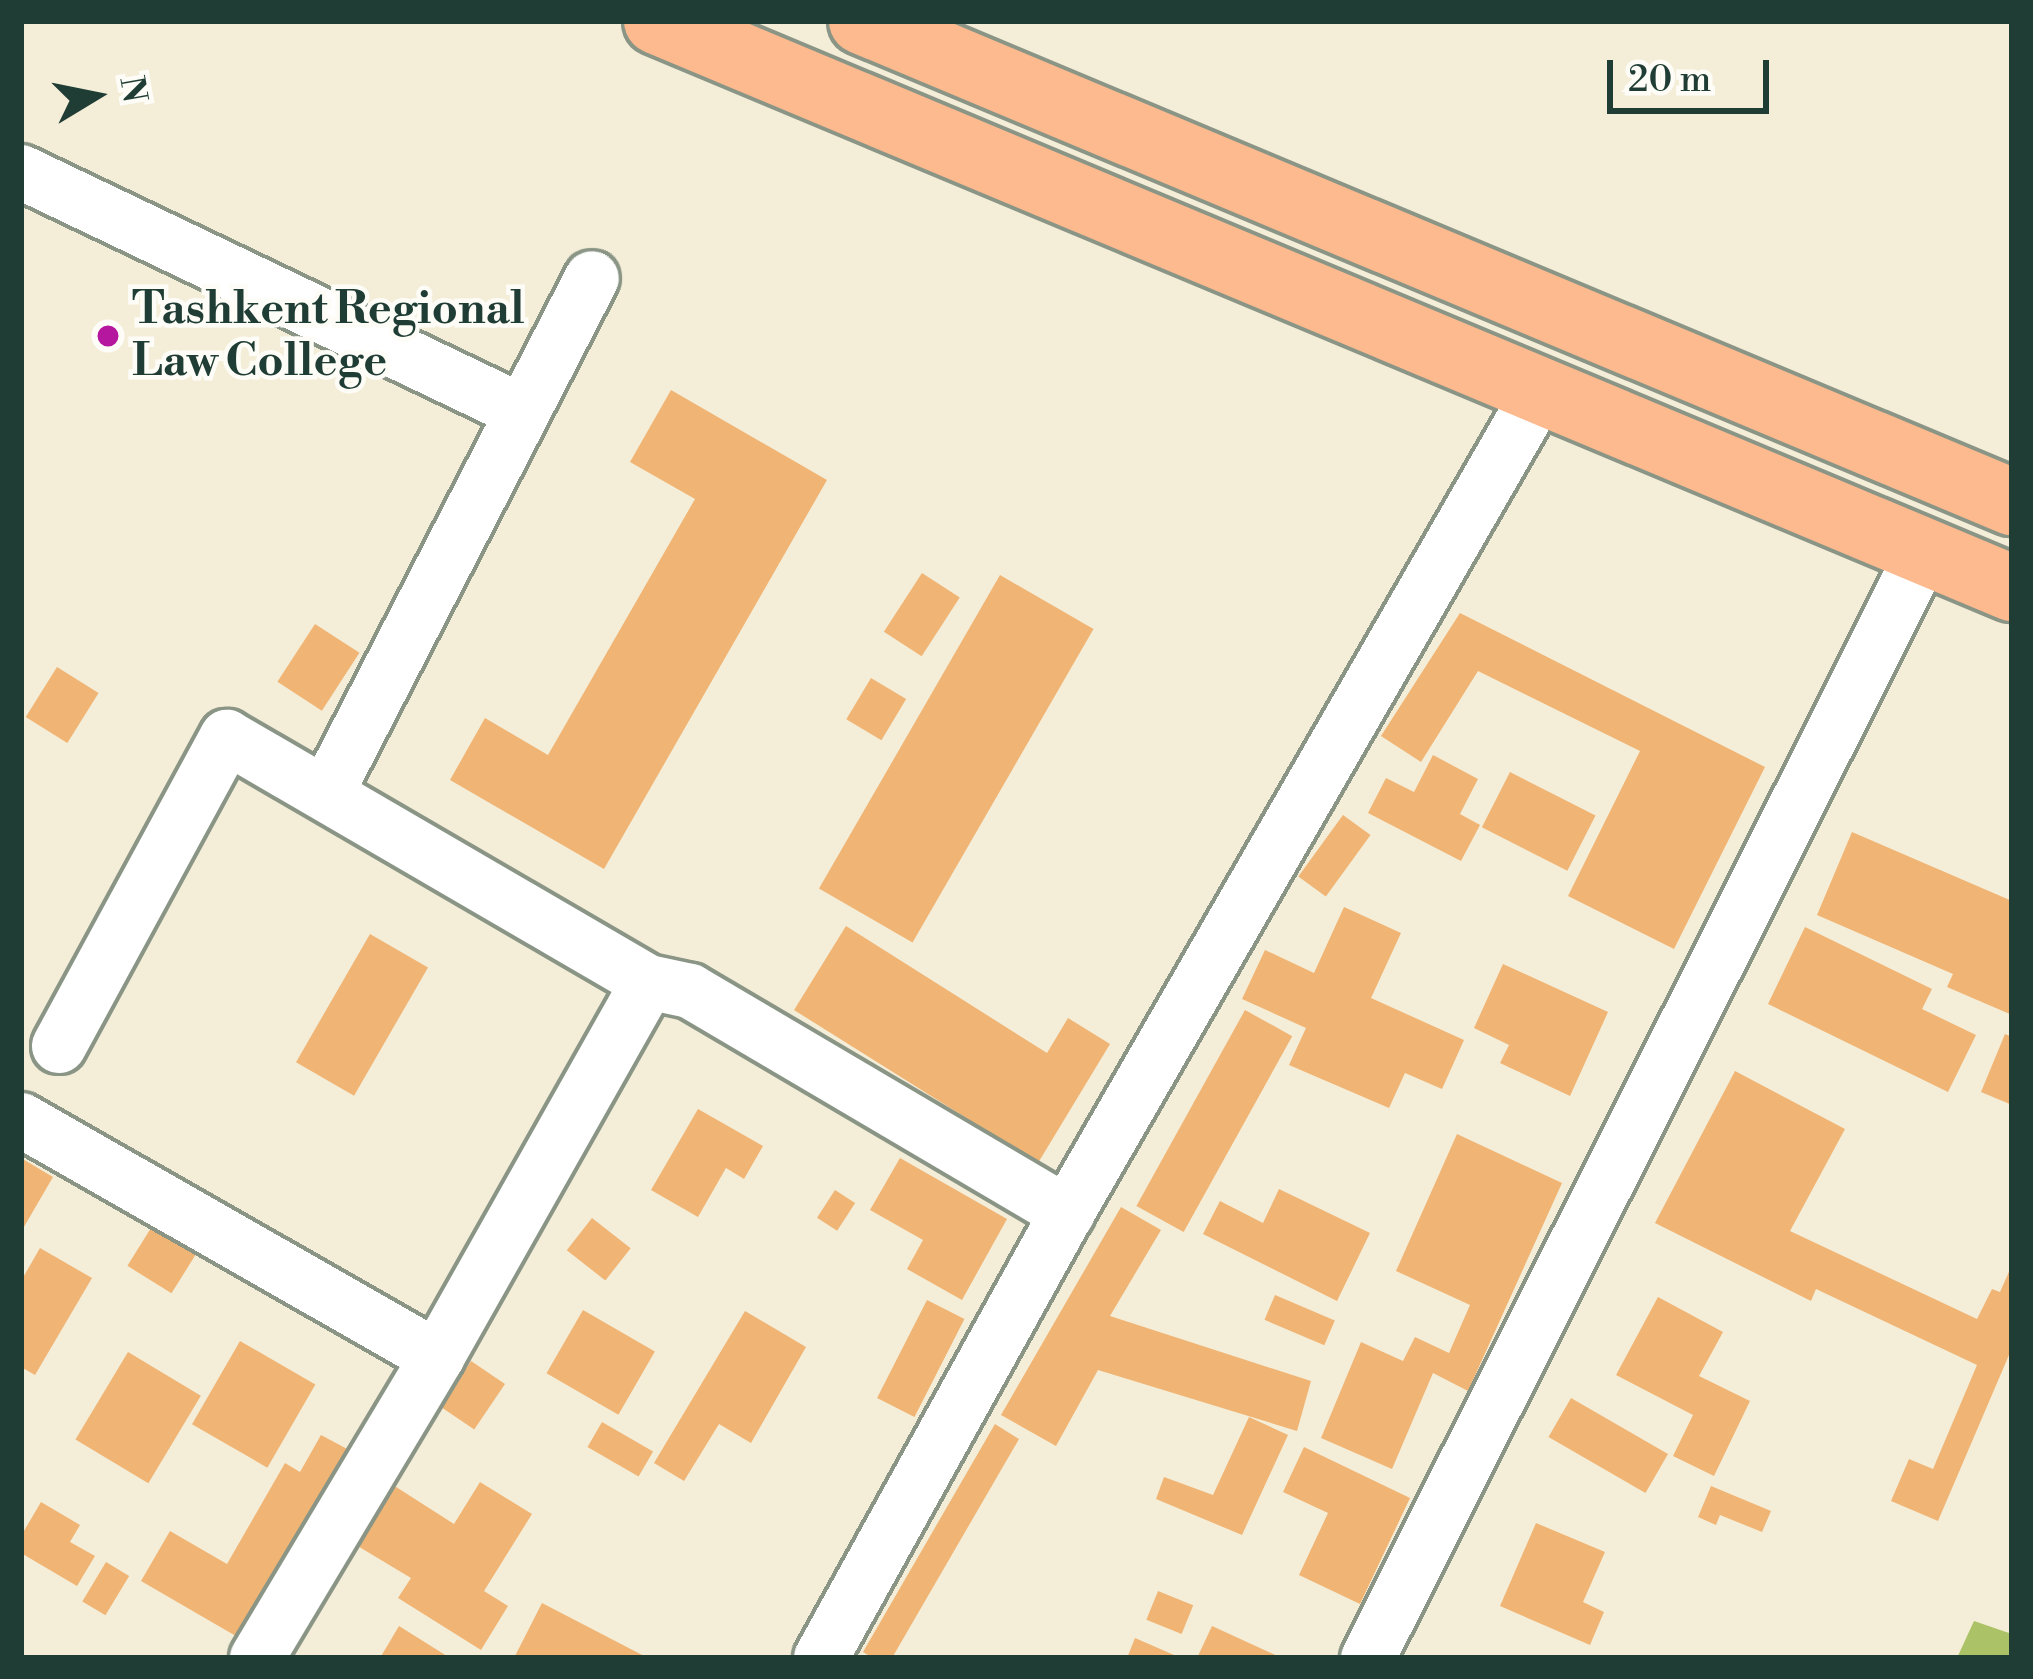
<!DOCTYPE html>
<html>
<head>
<meta charset="utf-8">
<style>
	body { margin:0 }
	#map { position:relative; width:2033px; height:1679px; overflow:hidden; background:#f4edd8; font-family:"Libre Bodoni",serif }
	div>[style] { position:absolute }
	.green>* { inset:0; background:#acc266 }
	.building>* { inset:0; background:#f0b574; transform-origin:0 0 }
	.roads { filter:drop-shadow(3px 0 #8a9586) drop-shadow(-3px 0 #8a9586) drop-shadow(0 3px #8a9586) drop-shadow(0 -3px #8a9586) }
	.minor>* { height:54px; margin:-27px; padding:0 27px; transform-origin:27px; border-radius:27px; background:#fff }
	.highway>* { height:66px; margin:-33px; padding:0 33px; transform-origin:33px; border-radius:33px; background:#fcba8e }
	.dots>* { width:33px; height:33px; translate:-50% -50%; box-sizing:border-box; border:6px solid #fdfcf7; border-radius:50% }
	span { translate:-50% -50%; white-space:nowrap; text-align:center; line-height:1.15; -webkit-text-stroke:9px #fdfcf7; paint-order:stroke }
	.poi-label { font-size:45px; color:#1f3d34; font-weight:700 }
	.left { translate:0 -50%; text-align:left }
	.frame { position:absolute; inset:0; border:24px solid #1f3d34; pointer-events:none }
	.north { position:absolute; left:36px; top:36px; width:120px; height:120px; -webkit-text-stroke:9px #fdfcf7; paint-order:stroke; rotate:80deg; font-size:33px; font-weight:700; line-height:48px; text-align:center; color:#1f3d34 }
	.north::after { content:''; display:block; margin:auto; width:42px; height:54px; background:#1f3d34; clip-path:polygon(50% 0,100% 100%,50% 72%,0 100%) }
	.scale { position:absolute; left:1607px; top:60px; width:162px; height:54px; box-sizing:border-box; border:6px solid #1f3d34; border-top:0; padding-left:15px; font-size:36px; line-height:42px; white-space:nowrap; color:#1f3d34; -webkit-text-stroke:9px #fdfcf7; paint-order:stroke }
</style>
</head>
<body>
<div id="map">
	<div class="green">
		<i style="clip-path:polygon(1974px 1621px,2012px 1634px,2012px 1658px,1957px 1658px)"></i>
	</div>
	<div class="building">
		<i style="clip-path:polygon(671px 390px,827px 480px,604px 869px,450px 780px,485px 718px,548px 755px,695px 499px,630px 462px)"></i>
		<i style="left:922px;top:573px;width:45px;height:70px;rotate:33deg"></i>
		<i style="left:1000px;top:575px;width:108px;height:362px;rotate:30deg"></i>
		<i style="clip-path:polygon(1460px 613px,1765px 767px,1674px 949px,1568px 896px,1640px 751px,1478px 671px,1421px 762px,1381px 736px)"></i>
		<i style="left:315px;top:624px;width:53px;height:69px;rotate:33deg"></i>
		<i style="left:57px;top:667px;width:49px;height:59px;rotate:32deg"></i>
		<i style="left:871px;top:678px;width:41px;height:48px;rotate:31deg"></i>
		<i style="clip-path:polygon(1433px 755px,1478px 779px,1460px 814px,1480px 825px,1461px 861px,1368px 813px,1386px 778px,1414px 792px)"></i>
		<i style="left:1510px;top:772px;width:96px;height:62px;rotate:27deg"></i>
		<i style="left:1343px;top:815px;width:34px;height:76px;rotate:36deg"></i>
		<i style="clip-path:polygon(1852px 832px,2012px 901px,2012px 1015px,1947px 987px,1953px 974px,1817px 915px)"></i>
		<i style="clip-path:polygon(1344px 907px,1401px 933px,1371px 998px,1464px 1040px,1442px 1089px,1405px 1073px,1389px 1108px,1289px 1065px,1306px 1028px,1242px 999px,1265px 950px,1314px 973px)"></i>
		<i style="clip-path:polygon(846px 926px,1047px 1053px,1068px 1018px,1110px 1044px,1038px 1163px,794px 1010px)"></i>
		<i style="clip-path:polygon(1805px 927px,1932px 989px,1922px 1009px,1976px 1035px,1948px 1092px,1768px 1004px)"></i>
		<i style="left:370px;top:934px;width:67px;height:148px;rotate:30deg"></i>
		<i style="clip-path:polygon(1503px 964px,1608px 1012px,1570px 1096px,1500px 1063px,1509px 1045px,1474px 1028px)"></i>
		<i style="left:1245px;top:1010px;width:54px;height:224px;rotate:29deg"></i>
		<i style="clip-path:polygon(2005px 1034px,2012px 1037px,2012px 1105px,1981px 1092px)"></i>
		<i style="clip-path:polygon(1735px 1071px,1845px 1129px,1790px 1231px,1977px 1319px,1992px 1289px,2000px 1292px,2012px 1265px,2012px 1348px,1938px 1521px,1891px 1501px,1909px 1459px,1933px 1469px,1977px 1365px,1816px 1289px,1811px 1301px,1655px 1223px)"></i>
		<i style="clip-path:polygon(698px 1109px,763px 1146px,744px 1179px,726px 1168px,698px 1217px,651px 1190px)"></i>
		<i style="clip-path:polygon(1457px 1134px,1562px 1183px,1468px 1391px,1433px 1373px,1392px 1469px,1321px 1438px,1361px 1342px,1403px 1361px,1415px 1337px,1449px 1353px,1470px 1305px,1396px 1271px)"></i>
		<i style="clip-path:polygon(21px 1158px,53px 1177px,21px 1232px)"></i>
		<i style="clip-path:polygon(900px 1158px,1007px 1219px,962px 1300px,907px 1269px,923px 1240px,870px 1210px)"></i>
		<i style="clip-path:polygon(1279px 1189px,1370px 1233px,1337px 1301px,1203px 1234px,1220px 1201px,1263px 1223px)"></i>
		<i style="left:835px;top:1190px;width:24px;height:33px;rotate:33deg"></i>
		<i style="clip-path:polygon(1121px 1207px,1161px 1230px,1110px 1316px,1311px 1381px,1297px 1431px,1098px 1370px,1056px 1446px,1001px 1415px)"></i>
		<i style="left:592px;top:1218px;width:49px;height:41px;rotate:38deg"></i>
		<i style="left:156px;top:1220px;width:52px;height:54px;rotate:32deg"></i>
		<i style="clip-path:polygon(40px 1248px,92px 1278px,35px 1375px,21px 1367px,21px 1281px)"></i>
		<i style="left:1275px;top:1295px;width:65px;height:27px;rotate:23deg"></i>
		<i style="clip-path:polygon(1658px 1297px,1723px 1332px,1699px 1376px,1750px 1401px,1714px 1476px,1673px 1456px,1693px 1415px,1616px 1375px)"></i>
		<i style="left:927px;top:1300px;width:42px;height:110px;rotate:27deg"></i>
		<i style="left:583px;top:1310px;width:83px;height:73px;rotate:30deg"></i>
		<i style="clip-path:polygon(745px 1311px,806px 1347px,751px 1443px,719px 1424px,684px 1481px,654px 1463px)"></i>
		<i style="left:240px;top:1341px;width:87px;height:96px;rotate:30deg"></i>
		<i style="left:128px;top:1352px;width:85px;height:102px;rotate:31deg"></i>
		<i style="left:471px;top:1361px;width:41px;height:55px;rotate:34deg"></i>
		<i style="left:1571px;top:1398px;width:112px;height:45px;rotate:30deg"></i>
		<i style="clip-path:polygon(1249px 1417px,1288px 1435px,1242px 1535px,1156px 1499px,1164px 1477px,1213px 1495px)"></i>
		<i style="left:602px;top:1422px;width:59px;height:29px;rotate:30deg"></i>
		<i style="clip-path:polygon(995px 1424px,1019px 1439px,892px 1658px,873px 1658px,863px 1652px)"></i>
		<i style="clip-path:polygon(321px 1435px,349px 1450px,241px 1639px,141px 1581px,170px 1531px,227px 1564px,285px 1463px,300px 1472px)"></i>
		<i style="clip-path:polygon(1304px 1447px,1410px 1498px,1360px 1604px,1299px 1575px,1328px 1513px,1283px 1492px)"></i>
		<i style="clip-path:polygon(480px 1482px,532px 1514px,484px 1591px,508px 1606px,481px 1650px,398px 1598px,411px 1578px,356px 1545px,393px 1485px,454px 1524px)"></i>
		<i style="clip-path:polygon(1711px 1486px,1771px 1511px,1762px 1532px,1720px 1515px,1716px 1525px,1698px 1517px)"></i>
		<i style="clip-path:polygon(41px 1502px,80px 1525px,70px 1542px,95px 1556px,77px 1586px,21px 1553px,21px 1536px)"></i>
		<i style="clip-path:polygon(1536px 1523px,1605px 1552px,1583px 1602px,1604px 1612px,1590px 1645px,1500px 1606px)"></i>
		<i style="left:106px;top:1562px;width:27px;height:46px;rotate:31deg"></i>
		<i style="left:1158px;top:1591px;width:38px;height:31px;rotate:22deg"></i>
		<i style="clip-path:polygon(542px 1603px,648px 1658px,514px 1658px)"></i>
		<i style="clip-path:polygon(399px 1626px,450px 1658px,380px 1658px)"></i>
		<i style="clip-path:polygon(1212px 1626px,1282px 1658px,1197px 1658px)"></i>
		<i style="clip-path:polygon(1135px 1638px,1181px 1658px,1127px 1658px)"></i>
	</div>
	<div class="roads">
		<div class="minor">
			<i style="left:21px;top:172px;width:556px;rotate:25.55deg"></i>
			<i style="left:327px;top:792px;width:578px;rotate:-62.73deg"></i>
			<i style="left:59px;top:1046px;width:352px;rotate:-61.5deg"></i>
			<i style="left:227px;top:737px;width:487px;rotate:30.2deg"></i>
			<i style="left:21px;top:1120px;width:479px;rotate:29.7deg"></i>
			<i style="left:257px;top:1658px;width:351px;rotate:-59.1deg"></i>
			<i style="left:437px;top:1357px;width:430px;rotate:-60.6deg"></i>
			<i style="left:648px;top:982px;width:43px;rotate:12.1deg"></i>
			<i style="left:690px;top:991px;width:438px;rotate:30.5deg"></i>
			<i style="left:821px;top:1658px;width:508px;rotate:-61.07deg"></i>
			<i style="left:1067px;top:1213px;width:948px;rotate:-60.08deg"></i>
			<i style="left:1368px;top:1658px;width:1239px;rotate:-63.33deg"></i>
		</div>
		<div class="highway">
			<i style="left:657px;top:21px;width:1469px;rotate:22.71deg"></i>
			<i style="left:862px;top:21px;width:1247px;rotate:22.7deg"></i>
		</div>
	</div>
	<div class="dots">
		<i style="left:108px;top:336px;background:#b5179e"></i>
	</div>
	<div class="poi-label">
		<span class="left" style="left:132px;top:336px">Tashkent Regional<br>Law College</span>
	</div>
	<div class="frame"></div>
	<div class="north">N</div>
	<div class="scale">20 m</div>
</div>
</body>
</html>
